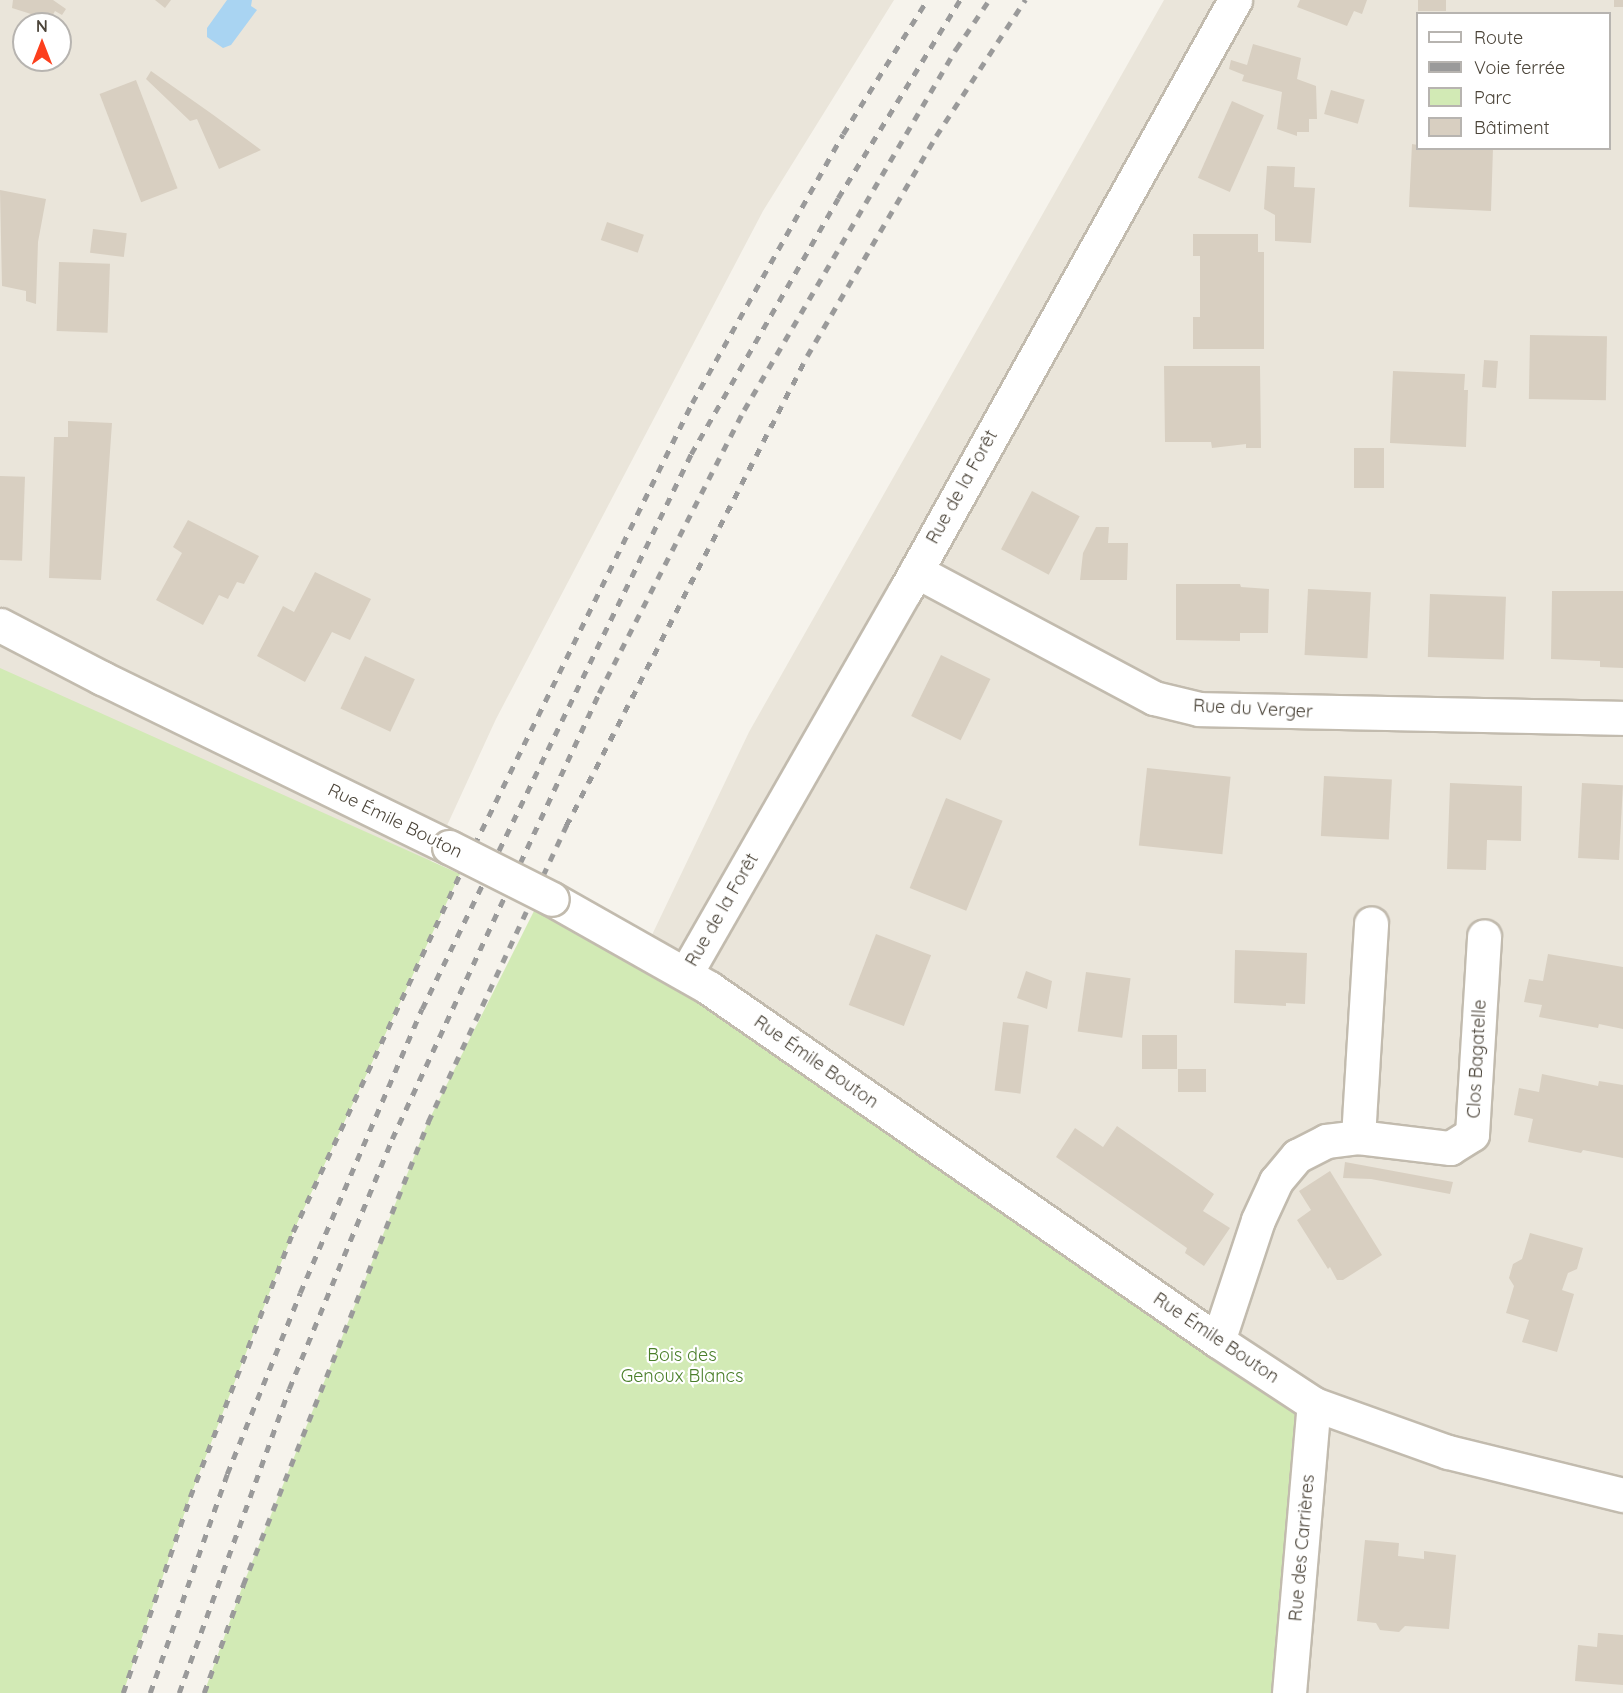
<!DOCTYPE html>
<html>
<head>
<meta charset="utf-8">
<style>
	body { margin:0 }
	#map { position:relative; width:1623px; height:1693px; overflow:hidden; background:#f6f3ec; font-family:Quicksand,sans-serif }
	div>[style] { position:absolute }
	.residential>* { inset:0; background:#eae5da }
	.green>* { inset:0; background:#d2eab5 }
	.water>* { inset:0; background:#a9d4f2 }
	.building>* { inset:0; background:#d8cfc1; transform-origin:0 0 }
	.roads { filter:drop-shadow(2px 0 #c2bbae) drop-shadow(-2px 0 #c2bbae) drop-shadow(0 2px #c2bbae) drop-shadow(0 -2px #c2bbae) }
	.street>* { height:33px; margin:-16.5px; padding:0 16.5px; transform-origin:16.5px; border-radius:16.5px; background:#fff }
	.rail>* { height:4.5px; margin-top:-2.25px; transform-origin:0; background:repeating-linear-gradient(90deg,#9a9a9a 0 8px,transparent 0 16px) }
	.bridges { filter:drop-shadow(2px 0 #c2bbae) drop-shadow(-2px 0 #c2bbae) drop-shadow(0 2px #c2bbae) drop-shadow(0 -2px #c2bbae) }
	.street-bridge>* { height:33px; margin:-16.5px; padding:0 16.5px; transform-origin:16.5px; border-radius:16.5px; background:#fff }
	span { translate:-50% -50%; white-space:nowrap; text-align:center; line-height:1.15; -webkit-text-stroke:4.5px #fff; paint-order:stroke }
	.street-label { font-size:18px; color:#4b4439 }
	.park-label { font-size:18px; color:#4a7f2a }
	.legend { position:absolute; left:1416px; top:12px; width:195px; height:138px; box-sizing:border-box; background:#fff; border:2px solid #b7b4b0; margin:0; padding:8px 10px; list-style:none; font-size:18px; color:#4b4439 }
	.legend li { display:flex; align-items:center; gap:12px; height:30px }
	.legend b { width:30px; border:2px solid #b7b4b0 }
	.north { position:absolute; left:12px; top:12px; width:60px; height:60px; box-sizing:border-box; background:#fff; border:2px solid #b7b4b0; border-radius:50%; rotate:0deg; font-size:16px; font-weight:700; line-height:24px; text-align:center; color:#4b4439 }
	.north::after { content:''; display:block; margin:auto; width:21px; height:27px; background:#fc3f1d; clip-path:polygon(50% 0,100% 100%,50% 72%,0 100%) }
</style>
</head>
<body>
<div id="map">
	<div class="residential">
		<i style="clip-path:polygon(evenodd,0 0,894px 0,763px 211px,496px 719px,273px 1204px,0 1693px,0 0,24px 24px,60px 24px,60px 60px,24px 60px,24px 24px)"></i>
		<i style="clip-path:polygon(evenodd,1164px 0,1623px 0,1623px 1693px,328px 1693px,487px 1280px,749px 732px,1164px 0,1418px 14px,1610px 14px,1610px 148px,1418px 148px,1418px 14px)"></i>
	</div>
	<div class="green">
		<i style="clip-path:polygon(0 668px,460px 874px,293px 1232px,190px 1497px,123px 1693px,0 1693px)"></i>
		<i style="clip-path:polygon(552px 899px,1314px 1404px,1288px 1693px,204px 1693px,243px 1585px,428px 1122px,538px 903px)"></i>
	</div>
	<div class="water">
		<i style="clip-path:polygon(227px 0,252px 0,251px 6px,257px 10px,231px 45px,223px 48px,207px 37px,207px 28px)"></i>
	</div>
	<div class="building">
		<i style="clip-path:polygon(13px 0,53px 0,66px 9px,62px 15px,55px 11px,50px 20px,12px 8px)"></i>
		<i style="clip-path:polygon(155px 0,171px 0,165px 8px)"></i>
		<i style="clip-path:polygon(1300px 0,1367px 0,1362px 14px,1354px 11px,1347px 26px,1297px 7px)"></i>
		<i style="left:1418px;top:0;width:28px;height:11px"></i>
		<i style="left:1614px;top:0;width:9px;height:7px"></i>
		<i style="clip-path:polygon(1253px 44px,1301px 58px,1297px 79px,1316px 86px,1317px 119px,1309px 119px,1309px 132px,1297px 132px,1297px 136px,1277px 129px,1282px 92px,1242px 81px,1244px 75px,1229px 69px,1231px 60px,1247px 65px)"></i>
		<i style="clip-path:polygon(151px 71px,212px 114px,261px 150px,219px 169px,197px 119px,190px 121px,146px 79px)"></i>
		<i style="left:136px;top:80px;width:116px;height:39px;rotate:69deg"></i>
		<i style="left:1331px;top:90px;width:35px;height:25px;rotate:16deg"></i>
		<i style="left:1232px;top:101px;width:35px;height:84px;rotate:24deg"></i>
		<i style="clip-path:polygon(1412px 144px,1418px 145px,1418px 148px,1493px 148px,1491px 211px,1409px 207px)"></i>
		<i style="clip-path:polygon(1267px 166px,1295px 167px,1294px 187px,1315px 188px,1311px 243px,1275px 241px,1275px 215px,1264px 209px)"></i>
		<i style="clip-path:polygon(0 190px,46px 199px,38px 242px,36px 304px,26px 301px,26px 291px,2px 286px)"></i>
		<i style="left:607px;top:222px;width:39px;height:19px;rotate:19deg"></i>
		<i style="left:93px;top:229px;width:34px;height:24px;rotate:7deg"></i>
		<i style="clip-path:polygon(1193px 234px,1258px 234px,1258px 252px,1264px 252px,1264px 349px,1193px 349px,1193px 317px,1200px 317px,1200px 256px,1193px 256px)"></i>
		<i style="left:59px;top:262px;width:51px;height:69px;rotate:2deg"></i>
		<i style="left:1530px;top:335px;width:77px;height:64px;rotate:1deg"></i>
		<i style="left:1484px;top:360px;width:14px;height:27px;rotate:4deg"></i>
		<i style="clip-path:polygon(1164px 366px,1260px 366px,1261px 448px,1246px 448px,1246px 444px,1212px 448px,1211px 442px,1165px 442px)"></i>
		<i style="clip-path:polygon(1393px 371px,1465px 374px,1464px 390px,1468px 390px,1466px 447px,1390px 443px)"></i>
		<i style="clip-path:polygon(68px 421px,112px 423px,101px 580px,49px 578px,54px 437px,68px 437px)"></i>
		<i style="left:1354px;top:448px;width:30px;height:40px"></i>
		<i style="left:0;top:476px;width:25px;height:84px;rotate:2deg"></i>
		<i style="left:1032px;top:491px;width:54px;height:66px;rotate:28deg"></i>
		<i style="clip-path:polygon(188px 520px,259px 556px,244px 584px,237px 582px,228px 599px,219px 595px,203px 625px,156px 600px,182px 553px,173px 547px)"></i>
		<i style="clip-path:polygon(1096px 527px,1109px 527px,1108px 543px,1128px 543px,1127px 580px,1080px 580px,1083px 553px)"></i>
		<i style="clip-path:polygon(315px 572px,371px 599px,350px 640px,332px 632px,305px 682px,257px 656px,283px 606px,294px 612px)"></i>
		<i style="clip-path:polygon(1176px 584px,1240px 584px,1241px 587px,1269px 589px,1268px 633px,1240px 633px,1240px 641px,1176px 640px)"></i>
		<i style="left:1308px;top:589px;width:63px;height:66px;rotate:3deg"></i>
		<i style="clip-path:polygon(1552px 591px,1623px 591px,1623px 668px,1600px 667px,1600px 661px,1551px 659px)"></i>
		<i style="left:1430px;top:594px;width:76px;height:63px;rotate:2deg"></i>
		<i style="left:941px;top:655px;width:55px;height:68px;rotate:26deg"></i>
		<i style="left:365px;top:656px;width:55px;height:58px;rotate:25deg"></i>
		<i style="left:1147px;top:768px;width:84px;height:78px;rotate:6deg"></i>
		<i style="left:1324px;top:776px;width:68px;height:60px;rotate:3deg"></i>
		<i style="clip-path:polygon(1450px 783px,1522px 786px,1521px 841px,1487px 840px,1486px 870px,1447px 869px)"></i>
		<i style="left:1582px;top:783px;width:41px;height:75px;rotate:3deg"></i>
		<i style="left:946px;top:798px;width:61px;height:97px;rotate:22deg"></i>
		<i style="left:876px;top:934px;width:59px;height:76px;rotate:21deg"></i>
		<i style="clip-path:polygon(1235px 950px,1307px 953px,1305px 1004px,1286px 1003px,1286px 1006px,1234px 1003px)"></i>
		<i style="clip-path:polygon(1548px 954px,1623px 967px,1623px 1029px,1599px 1024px,1598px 1028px,1539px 1017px,1542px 1005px,1524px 1002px,1529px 979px,1543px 981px)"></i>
		<i style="clip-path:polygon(1026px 971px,1052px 981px,1047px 1009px,1017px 998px)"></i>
		<i style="left:1086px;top:972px;width:45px;height:60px;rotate:8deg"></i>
		<i style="left:1003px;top:1022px;width:26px;height:69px;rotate:7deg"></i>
		<i style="left:1142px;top:1035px;width:35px;height:34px"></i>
		<i style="left:1178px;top:1069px;width:28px;height:23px"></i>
		<i style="clip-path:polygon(1542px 1074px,1598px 1086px,1599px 1081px,1623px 1085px,1623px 1158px,1583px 1150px,1581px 1153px,1528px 1142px,1533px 1119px,1514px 1115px,1519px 1088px,1539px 1092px)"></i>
		<i style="clip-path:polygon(1117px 1126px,1214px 1194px,1203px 1211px,1230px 1228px,1204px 1266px,1185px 1253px,1187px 1248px,1056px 1157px,1075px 1128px,1103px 1147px)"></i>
		<i style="clip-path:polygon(1345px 1162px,1453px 1182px,1450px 1194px,1371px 1179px,1343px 1178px)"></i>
		<i style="clip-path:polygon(1330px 1171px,1382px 1255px,1343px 1280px,1337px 1280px,1330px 1267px,1328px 1269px,1297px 1220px,1311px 1210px,1299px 1191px)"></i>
		<i style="clip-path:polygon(1530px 1233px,1583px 1248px,1577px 1269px,1568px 1273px,1562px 1290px,1574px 1294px,1557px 1352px,1522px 1342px,1529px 1320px,1506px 1313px,1514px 1286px,1509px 1278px,1513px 1264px,1522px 1259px)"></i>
		<i style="clip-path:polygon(1365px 1540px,1399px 1543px,1398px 1556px,1424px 1559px,1424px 1551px,1456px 1555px,1449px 1629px,1405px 1626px,1399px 1632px,1380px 1630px,1376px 1623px,1357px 1621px)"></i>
		<i style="clip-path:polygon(1598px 1633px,1623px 1635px,1623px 1685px,1575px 1681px,1578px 1645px,1597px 1647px)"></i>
	</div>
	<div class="roads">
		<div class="street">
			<i style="left:916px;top:571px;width:270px;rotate:28.1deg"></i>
			<i style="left:1154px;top:698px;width:46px;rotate:13.7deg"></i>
			<i style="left:1199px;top:709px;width:424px;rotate:1.2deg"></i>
			<i style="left:0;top:625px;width:115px;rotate:27.5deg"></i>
			<i style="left:102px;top:678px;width:386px;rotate:26deg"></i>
			<i style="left:552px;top:899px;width:180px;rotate:29.5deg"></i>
			<i style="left:709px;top:988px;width:619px;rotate:34.74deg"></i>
			<i style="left:1218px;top:1341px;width:115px;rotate:33.3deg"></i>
			<i style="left:1314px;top:1404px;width:142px;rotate:19.7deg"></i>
			<i style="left:1448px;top:1452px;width:180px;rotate:13.8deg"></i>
			<i style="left:686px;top:973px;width:440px;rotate:-60.2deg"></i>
			<i style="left:905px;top:591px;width:677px;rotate:-60.82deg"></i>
			<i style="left:1358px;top:1137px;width:214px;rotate:-86.5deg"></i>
			<i style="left:1218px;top:1341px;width:127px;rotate:-71.7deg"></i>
			<i style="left:1258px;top:1220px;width:43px;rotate:-65.2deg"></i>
			<i style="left:1276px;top:1181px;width:33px;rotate:-50deg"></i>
			<i style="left:1297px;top:1156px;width:33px;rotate:-27deg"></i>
			<i style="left:1326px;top:1141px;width:32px;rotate:-7deg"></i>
			<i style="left:1358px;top:1137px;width:93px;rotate:6.8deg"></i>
			<i style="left:1450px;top:1148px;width:26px;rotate:-32deg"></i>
			<i style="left:1472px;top:1134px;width:198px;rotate:-86.5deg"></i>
			<i style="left:1289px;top:1693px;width:290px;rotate:-85.1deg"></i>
		</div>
	</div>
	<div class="rail">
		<i style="left:123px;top:1693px;width:207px;rotate:-71.1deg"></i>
		<i style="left:190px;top:1497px;width:284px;rotate:-68.8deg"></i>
		<i style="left:293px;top:1232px;width:395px;rotate:-65deg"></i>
		<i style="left:460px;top:874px;width:525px;rotate:-63.78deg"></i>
		<i style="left:692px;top:403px;width:308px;rotate:-60.7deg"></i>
		<i style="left:843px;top:134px;width:158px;rotate:-57.9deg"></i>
		<i style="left:150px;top:1693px;width:232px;rotate:-70.6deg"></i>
		<i style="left:227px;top:1474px;width:195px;rotate:-68deg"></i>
		<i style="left:300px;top:1293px;width:309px;rotate:-66.8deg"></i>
		<i style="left:422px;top:1009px;width:617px;rotate:-64.14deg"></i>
		<i style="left:691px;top:454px;width:295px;rotate:-60.1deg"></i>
		<i style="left:838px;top:198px;width:233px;rotate:-58.4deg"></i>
		<i style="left:179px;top:1693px;width:323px;rotate:-70.1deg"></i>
		<i style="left:289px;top:1389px;width:270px;rotate:-67.6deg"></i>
		<i style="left:392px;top:1139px;width:492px;rotate:-65.1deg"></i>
		<i style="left:599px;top:693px;width:318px;rotate:-62.9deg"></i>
		<i style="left:744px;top:410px;width:419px;rotate:-59.6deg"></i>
		<i style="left:956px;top:49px;width:59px;rotate:-56deg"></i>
		<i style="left:204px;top:1693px;width:115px;rotate:-70.1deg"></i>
		<i style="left:243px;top:1585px;width:499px;rotate:-68.2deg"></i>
		<i style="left:428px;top:1122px;width:327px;rotate:-65deg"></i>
		<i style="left:566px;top:826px;width:528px;rotate:-62.85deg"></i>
		<i style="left:807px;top:356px;width:255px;rotate:-59.6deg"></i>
		<i style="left:936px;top:136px;width:163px;rotate:-56.8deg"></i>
	</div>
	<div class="bridges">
		<div class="street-bridge">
			<i style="left:449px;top:847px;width:115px;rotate:26.8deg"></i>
		</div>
	</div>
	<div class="street-label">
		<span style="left:962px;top:487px;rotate:-61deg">Rue de la Forêt</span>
		<span style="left:1253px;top:709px;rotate:3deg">Rue du Verger</span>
		<span style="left:395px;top:821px;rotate:26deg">Rue Émile Bouton</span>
		<span style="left:722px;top:910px;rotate:-60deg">Rue de la Forêt</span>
		<span style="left:1477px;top:1059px;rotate:-87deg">Clos Bagatelle</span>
		<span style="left:816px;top:1062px;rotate:35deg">Rue Émile Bouton</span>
		<span style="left:1216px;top:1338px;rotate:34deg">Rue Émile Bouton</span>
		<span style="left:1302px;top:1548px;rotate:-85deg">Rue des Carrières</span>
	</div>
	<div class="park-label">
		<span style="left:682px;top:1366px">Bois des<br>Genoux Blancs</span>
	</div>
	<ul class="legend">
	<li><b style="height:8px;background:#fff"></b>Route</li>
	<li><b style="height:8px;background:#9a9a9a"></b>Voie ferrée</li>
	<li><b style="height:16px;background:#d2eab5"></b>Parc</li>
	<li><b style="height:16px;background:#d8cfc1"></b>Bâtiment</li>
	</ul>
	<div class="north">N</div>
</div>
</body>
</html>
